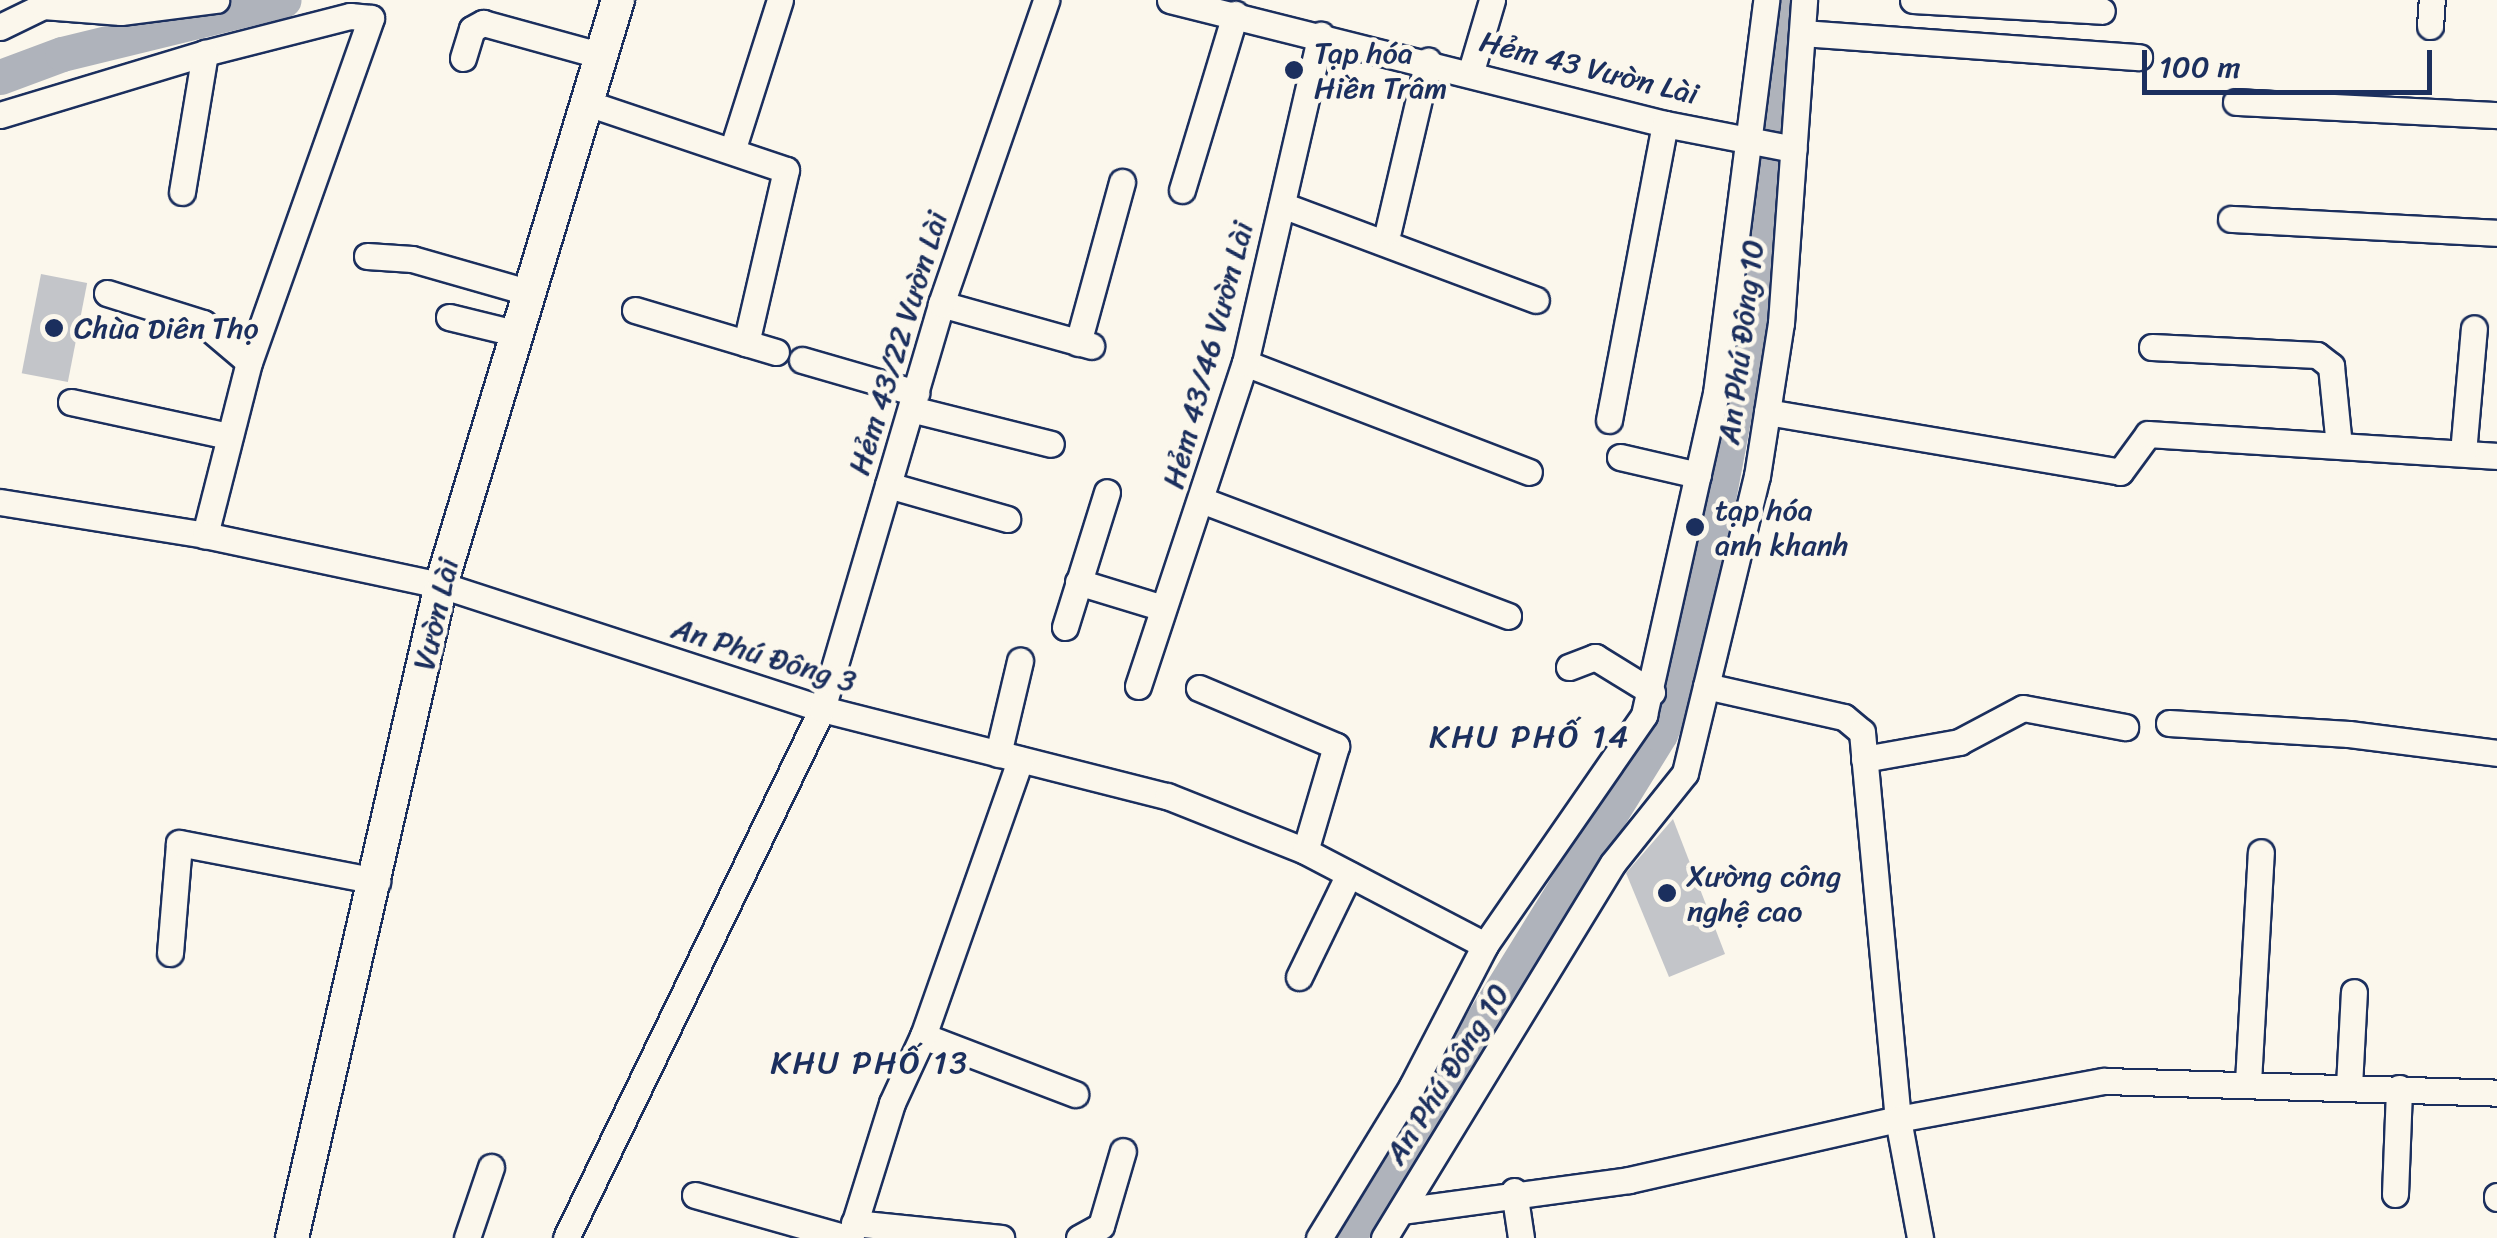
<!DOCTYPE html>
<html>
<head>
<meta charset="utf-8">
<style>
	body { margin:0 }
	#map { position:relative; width:2497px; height:1238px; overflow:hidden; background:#fbf7ec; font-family:Sriracha,sans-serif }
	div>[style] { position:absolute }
	.river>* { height:35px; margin:-17.5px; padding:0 17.5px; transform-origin:17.5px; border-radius:17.5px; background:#afb3bb }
	.building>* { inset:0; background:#c3c5c9; transform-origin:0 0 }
	.roads { filter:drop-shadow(2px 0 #1b2f5e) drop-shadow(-2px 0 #1b2f5e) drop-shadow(0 2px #1b2f5e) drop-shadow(0 -2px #1b2f5e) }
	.minor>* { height:25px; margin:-12.5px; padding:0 12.5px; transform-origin:12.5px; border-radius:12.5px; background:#fbf7ec }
	.major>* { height:32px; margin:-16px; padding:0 16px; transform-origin:16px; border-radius:16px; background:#fbf7ec }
	.dots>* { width:28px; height:28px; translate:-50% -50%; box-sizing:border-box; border:5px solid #fbf7ec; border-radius:50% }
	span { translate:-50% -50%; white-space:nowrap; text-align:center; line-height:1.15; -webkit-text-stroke:9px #fbf7ec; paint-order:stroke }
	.poi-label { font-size:30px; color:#1b2f5e }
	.left { translate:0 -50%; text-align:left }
	.street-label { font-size:30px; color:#1b2f5e }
	.neighbourhood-label { font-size:32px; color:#1b2f5e; letter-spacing:2.5px }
	.scale { position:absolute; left:2142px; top:50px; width:290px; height:45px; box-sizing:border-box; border:5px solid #1b2f5e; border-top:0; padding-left:12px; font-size:30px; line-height:35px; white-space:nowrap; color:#1b2f5e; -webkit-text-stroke:8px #fbf7ec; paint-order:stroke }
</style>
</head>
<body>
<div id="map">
	<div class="river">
		<i style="left:0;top:77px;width:66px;rotate:-20.4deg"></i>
		<i style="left:62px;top:54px;width:228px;rotate:-13.7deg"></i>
		<i style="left:1348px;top:1238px;width:593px;rotate:-58.24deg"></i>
		<i style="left:1660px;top:734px;width:76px;rotate:-69.2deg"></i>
		<i style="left:1687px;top:663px;width:381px;rotate:-79.3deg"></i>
		<i style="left:1758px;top:289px;width:290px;rotate:-85.1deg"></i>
	</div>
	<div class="building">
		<i style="left:41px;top:274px;width:47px;height:101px;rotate:11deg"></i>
		<i style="clip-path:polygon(1673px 819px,1725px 954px,1669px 977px,1626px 873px)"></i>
	</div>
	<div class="roads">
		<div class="minor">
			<i style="left:1170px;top:0;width:510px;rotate:14.06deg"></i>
			<i style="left:1665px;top:124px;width:131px;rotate:11deg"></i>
			<i style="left:1913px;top:0;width:189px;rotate:3.3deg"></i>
			<i style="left:2430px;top:26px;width:26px;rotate:-86deg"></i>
			<i style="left:0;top:27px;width:48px;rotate:-26deg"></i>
			<i style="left:43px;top:6px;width:78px;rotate:4.4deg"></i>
			<i style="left:121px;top:12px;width:96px;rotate:-7.2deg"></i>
			<i style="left:1802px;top:33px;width:338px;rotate:4.1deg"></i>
			<i style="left:463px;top:58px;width:30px;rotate:-73deg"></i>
			<i style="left:472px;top:29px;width:13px;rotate:-29deg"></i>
			<i style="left:483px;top:23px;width:120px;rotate:15.4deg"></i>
			<i style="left:1471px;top:71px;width:74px;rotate:-73.5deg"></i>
			<i style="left:584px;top:102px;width:213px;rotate:18.6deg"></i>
			<i style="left:786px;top:170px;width:178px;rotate:103deg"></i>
			<i style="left:2236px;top:102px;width:261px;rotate:2.9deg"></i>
			<i style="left:0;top:115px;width:214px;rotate:-16.8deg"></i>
			<i style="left:205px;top:53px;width:150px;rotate:-14.3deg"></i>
			<i style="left:350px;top:16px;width:21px;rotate:5deg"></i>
			<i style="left:371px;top:18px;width:365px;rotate:109.5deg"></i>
			<i style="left:249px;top:362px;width:179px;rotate:104.3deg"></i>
			<i style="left:733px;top:148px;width:155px;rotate:-72.4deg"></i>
			<i style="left:1182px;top:190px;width:184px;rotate:-73.2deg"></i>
			<i style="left:182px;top:192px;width:141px;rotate:-80.6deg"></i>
			<i style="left:1282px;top:205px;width:271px;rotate:20.5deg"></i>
			<i style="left:2231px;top:219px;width:266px;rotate:3deg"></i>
			<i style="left:1388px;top:231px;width:175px;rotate:-76.8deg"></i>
			<i style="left:367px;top:256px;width:45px;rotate:3.8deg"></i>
			<i style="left:412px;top:259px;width:120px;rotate:16deg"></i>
			<i style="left:107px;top:293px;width:101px;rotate:17.4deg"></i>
			<i style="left:203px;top:323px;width:60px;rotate:40.3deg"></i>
			<i style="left:941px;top:304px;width:156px;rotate:15.6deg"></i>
			<i style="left:635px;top:310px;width:147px;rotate:16.6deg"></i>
			<i style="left:449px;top:317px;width:67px;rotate:13.8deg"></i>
			<i style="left:1078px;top:343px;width:167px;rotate:-74.7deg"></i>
			<i style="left:2152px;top:347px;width:165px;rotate:2.8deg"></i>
			<i style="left:2317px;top:355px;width:18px;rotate:38deg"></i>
			<i style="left:2331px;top:366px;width:80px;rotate:84.3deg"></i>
			<i style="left:802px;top:360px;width:119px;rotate:16.1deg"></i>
			<i style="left:1245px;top:363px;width:304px;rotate:21deg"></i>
			<i style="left:71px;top:402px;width:161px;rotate:12.2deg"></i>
			<i style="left:911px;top:409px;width:144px;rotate:14deg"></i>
			<i style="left:1767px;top:412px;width:358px;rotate:9.6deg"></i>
			<i style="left:2120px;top:472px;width:47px;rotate:-53.6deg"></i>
			<i style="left:2148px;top:434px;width:350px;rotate:3.6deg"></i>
			<i style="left:1609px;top:420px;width:301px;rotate:-79.3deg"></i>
			<i style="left:2463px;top:453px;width:125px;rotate:-85deg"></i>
			<i style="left:1620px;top:457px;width:80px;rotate:13deg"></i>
			<i style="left:888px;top:485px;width:124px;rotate:15.9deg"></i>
			<i style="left:1204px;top:501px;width:325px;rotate:20.7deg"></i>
			<i style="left:0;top:502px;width:208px;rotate:9.1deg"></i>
			<i style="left:205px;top:535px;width:241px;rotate:12deg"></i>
			<i style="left:441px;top:585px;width:401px;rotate:18deg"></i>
			<i style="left:822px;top:709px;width:356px;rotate:14.2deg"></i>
			<i style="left:1167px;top:796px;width:149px;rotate:21.7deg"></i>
			<i style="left:1305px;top:851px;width:203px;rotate:27.6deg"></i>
			<i style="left:1078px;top:582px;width:86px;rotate:17deg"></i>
			<i style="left:1065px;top:627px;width:141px;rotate:-72.7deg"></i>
			<i style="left:1569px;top:667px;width:28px;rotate:-21deg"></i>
			<i style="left:1595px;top:657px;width:67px;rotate:31.6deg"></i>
			<i style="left:1138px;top:686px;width:340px;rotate:-71.7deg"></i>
			<i style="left:1245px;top:363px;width:337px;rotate:-77deg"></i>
			<i style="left:1706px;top:686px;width:141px;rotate:12.7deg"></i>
			<i style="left:1844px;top:717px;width:23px;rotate:40deg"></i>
			<i style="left:1862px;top:732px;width:389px;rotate:84.7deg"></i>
			<i style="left:1898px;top:1119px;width:121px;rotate:79.5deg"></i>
			<i style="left:1199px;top:688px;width:149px;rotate:22.9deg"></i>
			<i style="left:1336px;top:746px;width:109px;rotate:106.4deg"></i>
			<i style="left:2169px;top:723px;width:180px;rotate:3.5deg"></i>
			<i style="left:2349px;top:734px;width:149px;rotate:7.3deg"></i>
			<i style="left:998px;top:754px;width:96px;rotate:-76.7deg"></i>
			<i style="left:1864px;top:759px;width:97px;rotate:-10.1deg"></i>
			<i style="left:1959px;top:742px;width:72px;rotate:-28deg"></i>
			<i style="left:2023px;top:708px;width:104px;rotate:10.6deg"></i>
			<i style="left:170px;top:953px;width:110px;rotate:-85.3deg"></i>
			<i style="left:179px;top:843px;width:202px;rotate:10.9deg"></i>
			<i style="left:1299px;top:977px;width:114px;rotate:-64.1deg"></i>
			<i style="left:923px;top:1036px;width:163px;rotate:20.9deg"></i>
			<i style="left:2248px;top:1082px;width:230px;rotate:-86.8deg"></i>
			<i style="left:2349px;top:1086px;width:94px;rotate:-87deg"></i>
			<i style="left:1514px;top:1191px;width:48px;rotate:81.5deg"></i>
			<i style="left:2395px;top:1194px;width:106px;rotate:-87.8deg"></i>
			<i style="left:695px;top:1195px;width:158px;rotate:15.8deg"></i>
			<i style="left:2497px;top:1198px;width:2px;rotate:-90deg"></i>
			<i style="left:1401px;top:1211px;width:230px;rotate:-7.7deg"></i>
			<i style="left:1629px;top:1180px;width:276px;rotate:-12.8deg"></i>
			<i style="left:1898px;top:1119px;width:209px;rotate:-10.5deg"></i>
			<i style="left:2104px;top:1081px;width:393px;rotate:1.7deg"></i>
			<i style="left:854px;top:1223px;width:148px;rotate:5.8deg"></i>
			<i style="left:467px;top:1238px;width:75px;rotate:-71.3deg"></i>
			<i style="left:566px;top:1238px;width:588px;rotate:-64.18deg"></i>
			<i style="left:822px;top:709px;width:422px;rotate:-73.6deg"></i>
			<i style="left:941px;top:304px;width:322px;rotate:-70.9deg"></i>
			<i style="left:850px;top:1238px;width:141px;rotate:-72.7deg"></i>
			<i style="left:892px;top:1103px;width:74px;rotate:-65.2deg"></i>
			<i style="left:923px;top:1036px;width:293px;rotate:-70.6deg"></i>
			<i style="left:1079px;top:1238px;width:25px;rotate:-29deg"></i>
			<i style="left:1101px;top:1226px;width:78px;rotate:-73.7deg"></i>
			<i style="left:1319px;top:1238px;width:178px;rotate:-58.5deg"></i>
			<i style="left:1412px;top:1086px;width:159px;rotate:-62.6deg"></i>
			<i style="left:1485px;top:945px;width:280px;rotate:-55.3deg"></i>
			<i style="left:1644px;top:715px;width:330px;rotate:-77.4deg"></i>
			<i style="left:1716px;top:393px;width:396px;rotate:-82.7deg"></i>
			<i style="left:1384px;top:1238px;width:439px;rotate:-58.6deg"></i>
			<i style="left:1613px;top:863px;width:115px;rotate:-51.3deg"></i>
			<i style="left:1685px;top:773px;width:306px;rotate:-76.4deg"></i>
			<i style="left:1757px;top:476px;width:155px;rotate:-81.1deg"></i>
			<i style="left:1781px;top:323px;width:324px;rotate:-85.9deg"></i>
		</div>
		<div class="major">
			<i style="left:292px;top:1238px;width:670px;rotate:-77.15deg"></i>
			<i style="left:441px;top:585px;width:611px;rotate:-73.17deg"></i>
		</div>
	</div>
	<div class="dots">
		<i style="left:1294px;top:70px;background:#1b2f5e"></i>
		<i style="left:54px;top:328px;background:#1b2f5e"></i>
		<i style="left:1695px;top:527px;background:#1b2f5e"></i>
		<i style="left:1667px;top:893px;background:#1b2f5e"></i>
	</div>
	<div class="poi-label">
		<span class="left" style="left:1314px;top:70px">Tạp hóa<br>Hiền Trâm</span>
		<span class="left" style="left:74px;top:328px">Chùa Diên Thọ</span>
		<span class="left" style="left:1715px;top:527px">tạp hóa<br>anh khanh</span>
		<span class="left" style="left:1687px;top:893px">Xường công<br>nghệ cao</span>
	</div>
	<div class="street-label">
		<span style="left:1589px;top:68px;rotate:14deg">Hẻm 43 Vườn Lài</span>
		<span style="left:1741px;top:342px;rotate:-83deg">An Phú Đông 10</span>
		<span style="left:898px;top:343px;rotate:-73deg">Hẻm 43/22 Vườn Lài</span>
		<span style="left:1208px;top:355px;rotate:-75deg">Hẻm 43/46 Vườn Lài</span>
		<span style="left:436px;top:614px;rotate:-77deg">Vườn Lài</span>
		<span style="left:764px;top:655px;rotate:17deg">An Phú Đông 3</span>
		<span style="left:1447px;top:1074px;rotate:-58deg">An Phú Đông 10</span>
	</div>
	<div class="neighbourhood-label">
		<span style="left:1530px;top:737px">KHU PHỐ 14</span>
		<span style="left:870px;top:1063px">KHU PHỐ 13</span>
	</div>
	<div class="scale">100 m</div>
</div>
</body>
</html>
